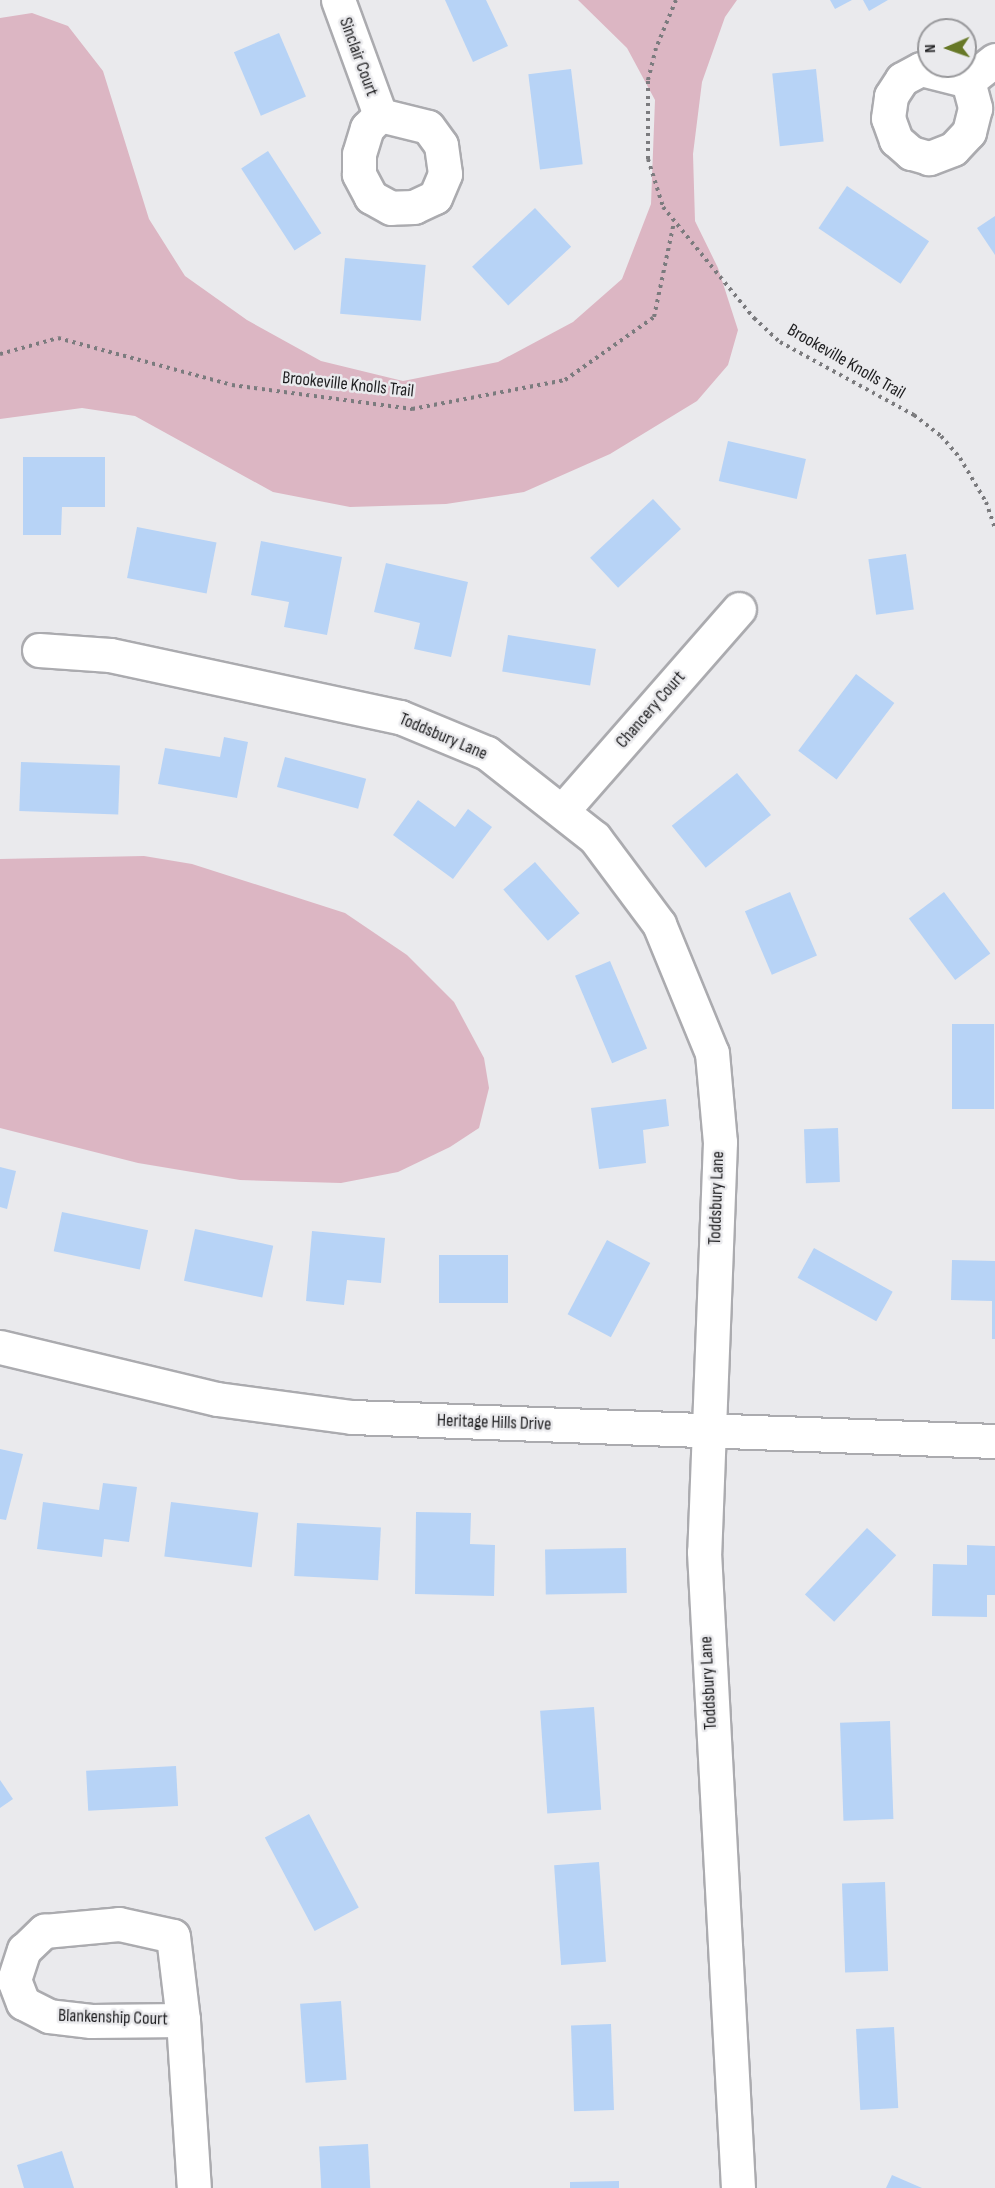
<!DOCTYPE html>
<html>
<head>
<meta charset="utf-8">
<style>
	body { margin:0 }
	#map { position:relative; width:995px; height:2188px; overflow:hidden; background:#eaeaed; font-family:"Sofia Sans Condensed",sans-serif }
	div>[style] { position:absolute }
	.green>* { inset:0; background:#dcb6c3 }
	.building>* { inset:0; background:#b7d3f6; transform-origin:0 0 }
	.path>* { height:4px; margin-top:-2px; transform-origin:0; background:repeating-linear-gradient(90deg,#7b7b7e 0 3px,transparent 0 7.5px) }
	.roads { filter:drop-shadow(2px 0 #ababaf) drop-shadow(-2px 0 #ababaf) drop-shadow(0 2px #ababaf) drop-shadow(0 -2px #ababaf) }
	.minor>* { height:33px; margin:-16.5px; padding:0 16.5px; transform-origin:16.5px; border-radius:16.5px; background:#fff }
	span { translate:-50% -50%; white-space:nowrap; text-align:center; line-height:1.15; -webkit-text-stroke:5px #eaeaed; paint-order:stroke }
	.street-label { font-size:18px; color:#1e1e20 }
	.north { position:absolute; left:917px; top:18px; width:60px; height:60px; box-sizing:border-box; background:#eaeaed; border:2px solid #98989b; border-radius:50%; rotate:268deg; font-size:16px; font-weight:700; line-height:24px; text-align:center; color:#1e1e20 }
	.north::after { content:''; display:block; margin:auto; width:21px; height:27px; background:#677827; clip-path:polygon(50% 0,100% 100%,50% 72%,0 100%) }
</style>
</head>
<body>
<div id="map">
	<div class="green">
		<i style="clip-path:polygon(578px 0,737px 0,725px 17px,702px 82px,693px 154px,695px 221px,718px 268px,738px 330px,728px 365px,697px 401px,610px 454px,524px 492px,446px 504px,350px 507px,273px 492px,135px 416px,82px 408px,0 419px,0 18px,32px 13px,68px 26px,103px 71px,149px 219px,185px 276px,247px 320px,321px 361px,403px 381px,498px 362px,573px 322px,622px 279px,651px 204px,655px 100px,627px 48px)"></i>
		<i style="clip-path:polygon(144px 856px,192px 864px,345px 913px,407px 955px,454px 1002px,484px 1058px,489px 1088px,479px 1128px,450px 1147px,398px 1172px,341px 1183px,240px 1180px,138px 1163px,0 1128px,0 859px)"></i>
	</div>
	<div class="building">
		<i style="clip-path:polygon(445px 0,486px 0,508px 46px,473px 62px)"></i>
		<i style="clip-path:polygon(830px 0,852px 0,835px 9px)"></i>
		<i style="clip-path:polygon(863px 0,888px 0,869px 11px)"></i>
		<i style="left:279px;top:33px;width:69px;height:49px;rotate:67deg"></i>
		<i style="left:571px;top:69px;width:96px;height:43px;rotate:83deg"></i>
		<i style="left:816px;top:69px;width:73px;height:44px;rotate:84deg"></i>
		<i style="left:268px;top:151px;width:98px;height:32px;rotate:57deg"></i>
		<i style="left:847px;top:186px;width:99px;height:51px;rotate:34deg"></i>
		<i style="left:535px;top:208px;width:53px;height:86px;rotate:47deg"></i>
		<i style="clip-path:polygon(995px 216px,995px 255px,977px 228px)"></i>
		<i style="left:345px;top:258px;width:81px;height:56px;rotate:5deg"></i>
		<i style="left:728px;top:441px;width:80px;height:41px;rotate:13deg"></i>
		<i style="clip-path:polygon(23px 457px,105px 457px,105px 507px,62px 507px,61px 535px,23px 535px)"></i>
		<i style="left:653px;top:499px;width:41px;height:86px;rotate:47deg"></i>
		<i style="left:137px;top:527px;width:81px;height:52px;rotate:11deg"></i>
		<i style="clip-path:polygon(261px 541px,342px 557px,327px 635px,284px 627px,289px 602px,251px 595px)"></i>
		<i style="left:906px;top:554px;width:56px;height:38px;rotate:82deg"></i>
		<i style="clip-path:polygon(386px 563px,468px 582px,451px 657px,414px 649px,420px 623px,374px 612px)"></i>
		<i style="left:508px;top:635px;width:89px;height:37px;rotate:9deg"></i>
		<i style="left:856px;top:674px;width:48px;height:96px;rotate:37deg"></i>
		<i style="clip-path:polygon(224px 737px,248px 742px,237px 798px,158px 784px,165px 748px,220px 757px)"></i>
		<i style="left:285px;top:757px;width:84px;height:31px;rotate:15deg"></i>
		<i style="left:21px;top:762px;width:99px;height:49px;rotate:2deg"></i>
		<i style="left:737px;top:773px;width:54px;height:84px;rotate:51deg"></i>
		<i style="clip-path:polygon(418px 800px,455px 827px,468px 809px,492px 827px,453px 879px,393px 835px)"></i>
		<i style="left:535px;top:862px;width:68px;height:42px;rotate:49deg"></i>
		<i style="left:790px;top:892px;width:69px;height:49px;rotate:67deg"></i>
		<i style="left:944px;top:892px;width:77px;height:44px;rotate:53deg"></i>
		<i style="left:610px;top:961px;width:95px;height:38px;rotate:67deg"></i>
		<i style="left:952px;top:1024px;width:42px;height:85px"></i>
		<i style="clip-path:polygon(666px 1099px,669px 1126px,643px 1130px,646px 1163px,599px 1169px,591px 1108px)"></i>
		<i style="left:838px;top:1128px;width:54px;height:34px;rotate:88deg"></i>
		<i style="clip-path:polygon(0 1167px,16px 1171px,7px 1209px,0 1207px)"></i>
		<i style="left:62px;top:1212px;width:88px;height:40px;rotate:12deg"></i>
		<i style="left:195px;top:1229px;width:80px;height:53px;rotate:12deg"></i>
		<i style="clip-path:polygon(312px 1231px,385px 1238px,381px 1283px,347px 1280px,344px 1305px,306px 1301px)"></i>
		<i style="left:607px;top:1240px;width:49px;height:84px;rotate:28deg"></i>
		<i style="left:814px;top:1248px;width:90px;height:34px;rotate:29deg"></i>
		<i style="left:508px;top:1255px;width:48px;height:69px;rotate:90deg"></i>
		<i style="clip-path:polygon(952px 1260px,995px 1261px,995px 1339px,992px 1339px,992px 1301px,951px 1300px)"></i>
		<i style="clip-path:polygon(0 1449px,23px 1454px,6px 1520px,0 1519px)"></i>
		<i style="clip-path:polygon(103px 1483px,137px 1487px,129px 1542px,104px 1539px,102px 1557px,37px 1549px,43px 1502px,99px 1510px)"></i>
		<i style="left:171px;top:1502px;width:88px;height:55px;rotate:7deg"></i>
		<i style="clip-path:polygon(416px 1512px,471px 1513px,470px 1544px,495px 1545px,494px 1596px,415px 1594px)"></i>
		<i style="left:297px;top:1523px;width:84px;height:53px;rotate:3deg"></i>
		<i style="left:867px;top:1528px;width:40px;height:91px;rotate:43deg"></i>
		<i style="clip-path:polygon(967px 1545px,995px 1546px,995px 1595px,987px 1595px,987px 1617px,932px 1616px,933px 1564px,967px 1565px)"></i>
		<i style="left:626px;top:1548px;width:45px;height:81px;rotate:89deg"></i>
		<i style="left:594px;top:1707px;width:103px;height:54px;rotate:86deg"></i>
		<i style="left:890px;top:1721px;width:98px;height:50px;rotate:88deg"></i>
		<i style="left:176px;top:1766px;width:40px;height:90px;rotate:87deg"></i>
		<i style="clip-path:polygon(0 1780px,13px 1799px,0 1808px)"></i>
		<i style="left:309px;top:1814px;width:106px;height:50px;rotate:62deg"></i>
		<i style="left:599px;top:1862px;width:100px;height:45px;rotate:86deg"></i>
		<i style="left:885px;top:1882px;width:89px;height:43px;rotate:88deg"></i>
		<i style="left:341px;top:2001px;width:79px;height:41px;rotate:86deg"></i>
		<i style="left:611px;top:2024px;width:86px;height:40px;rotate:88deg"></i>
		<i style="left:894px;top:2027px;width:81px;height:38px;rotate:87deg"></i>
		<i style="left:368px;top:2144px;width:44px;height:49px;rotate:87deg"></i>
		<i style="clip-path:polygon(62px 2151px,74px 2188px,24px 2188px,17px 2165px)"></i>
		<i style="clip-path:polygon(892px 2175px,922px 2188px,886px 2188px)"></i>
		<i style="clip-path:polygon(619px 2181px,619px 2188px,570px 2188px,570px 2182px)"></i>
	</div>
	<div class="path">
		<i style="left:676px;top:0;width:52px;rotate:112.6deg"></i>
		<i style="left:656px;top:48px;width:34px;rotate:104deg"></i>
		<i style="left:648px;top:81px;width:78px;rotate:90deg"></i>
		<i style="left:648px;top:159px;width:50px;rotate:72.6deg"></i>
		<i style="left:663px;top:207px;width:144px;rotate:50.7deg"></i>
		<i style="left:754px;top:318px;width:35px;rotate:43deg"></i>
		<i style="left:780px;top:342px;width:153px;rotate:28.6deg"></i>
		<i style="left:914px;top:415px;width:34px;rotate:38deg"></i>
		<i style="left:941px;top:436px;width:29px;rotate:49deg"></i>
		<i style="left:960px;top:458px;width:51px;rotate:59.4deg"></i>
		<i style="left:986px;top:502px;width:28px;rotate:71deg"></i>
		<i style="left:0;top:354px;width:60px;rotate:-15.4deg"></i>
		<i style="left:58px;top:338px;width:180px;rotate:15.1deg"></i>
		<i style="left:232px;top:385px;width:182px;rotate:7.6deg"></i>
		<i style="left:412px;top:409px;width:156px;rotate:-10.7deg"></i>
		<i style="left:565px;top:380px;width:109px;rotate:-35.3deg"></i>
		<i style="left:654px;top:317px;width:97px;rotate:-78.1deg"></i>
	</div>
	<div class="roads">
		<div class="minor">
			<i style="left:338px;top:0;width:122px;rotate:69.9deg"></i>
			<i style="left:921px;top:69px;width:49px;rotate:14.3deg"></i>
			<i style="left:968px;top:81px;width:28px;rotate:75deg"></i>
			<i style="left:975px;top:108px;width:25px;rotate:104deg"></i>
			<i style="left:969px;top:132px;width:23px;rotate:133deg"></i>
			<i style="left:953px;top:149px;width:26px;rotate:159deg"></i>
			<i style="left:929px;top:158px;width:19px;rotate:-164deg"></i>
			<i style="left:911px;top:153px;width:20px;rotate:-139deg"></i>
			<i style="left:896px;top:140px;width:23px;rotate:-110deg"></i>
			<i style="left:888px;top:118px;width:22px;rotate:-82deg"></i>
			<i style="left:891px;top:96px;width:20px;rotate:-57deg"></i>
			<i style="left:902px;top:79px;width:21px;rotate:-28deg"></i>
			<i style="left:968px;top:81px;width:34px;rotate:-38deg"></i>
			<i style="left:380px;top:115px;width:49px;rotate:14deg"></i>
			<i style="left:428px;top:127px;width:22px;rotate:54deg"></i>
			<i style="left:441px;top:145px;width:29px;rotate:82deg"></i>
			<i style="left:445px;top:174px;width:25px;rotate:113deg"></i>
			<i style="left:435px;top:197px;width:23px;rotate:155deg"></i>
			<i style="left:414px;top:207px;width:23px;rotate:178deg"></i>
			<i style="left:391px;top:208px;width:23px;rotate:-151deg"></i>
			<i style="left:371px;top:197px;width:26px;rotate:-118deg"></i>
			<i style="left:359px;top:174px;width:20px;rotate:-90deg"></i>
			<i style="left:359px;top:154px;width:27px;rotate:-73deg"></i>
			<i style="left:367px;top:128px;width:18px;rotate:-45deg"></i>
			<i style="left:39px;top:650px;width:71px;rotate:4deg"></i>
			<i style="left:110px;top:655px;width:297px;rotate:12.1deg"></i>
			<i style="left:400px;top:717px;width:94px;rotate:22.5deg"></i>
			<i style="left:487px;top:753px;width:137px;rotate:38.2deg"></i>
			<i style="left:595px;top:838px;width:107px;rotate:53.3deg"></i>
			<i style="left:659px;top:924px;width:139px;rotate:67.7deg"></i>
			<i style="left:712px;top:1053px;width:89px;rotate:84.9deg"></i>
			<i style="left:720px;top:1142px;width:410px;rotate:92.2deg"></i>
			<i style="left:704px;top:1552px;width:637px;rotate:86.94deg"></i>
			<i style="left:563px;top:810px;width:267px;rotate:-48.8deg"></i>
			<i style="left:0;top:1347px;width:223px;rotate:13.5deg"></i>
			<i style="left:217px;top:1399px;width:136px;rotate:7.6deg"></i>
			<i style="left:352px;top:1417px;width:643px;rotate:2.14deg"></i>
			<i style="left:183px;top:2020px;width:92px;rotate:179.4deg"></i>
			<i style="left:91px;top:2021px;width:42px;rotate:-173.2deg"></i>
			<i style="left:49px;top:2016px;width:29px;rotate:-153deg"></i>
			<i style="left:23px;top:2003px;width:25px;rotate:-111deg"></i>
			<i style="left:14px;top:1980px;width:32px;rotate:-72deg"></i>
			<i style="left:24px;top:1950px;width:28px;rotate:-44deg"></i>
			<i style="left:44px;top:1931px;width:75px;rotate:-5.3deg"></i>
			<i style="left:119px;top:1924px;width:55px;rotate:12.5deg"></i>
			<i style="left:173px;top:1936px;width:85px;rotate:83.2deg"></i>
			<i style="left:183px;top:2020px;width:168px;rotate:86.3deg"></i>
		</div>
	</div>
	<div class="street-label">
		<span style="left:358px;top:57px;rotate:70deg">Sinclair Court</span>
		<span style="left:846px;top:362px;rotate:30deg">Brookeville Knolls Trail</span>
		<span style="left:348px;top:385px;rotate:6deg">Brookeville Knolls Trail</span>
		<span style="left:651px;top:710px;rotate:-49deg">Chancery Court</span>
		<span style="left:443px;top:737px;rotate:23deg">Toddsbury Lane</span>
		<span style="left:717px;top:1198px;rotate:-88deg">Toddsbury Lane</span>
		<span style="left:494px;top:1423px;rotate:2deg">Heritage Hills Drive</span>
		<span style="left:709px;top:1683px;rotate:-93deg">Toddsbury Lane</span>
		<span style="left:113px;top:2018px;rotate:2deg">Blankenship Court</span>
	</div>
	<div class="north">N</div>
</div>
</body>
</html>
